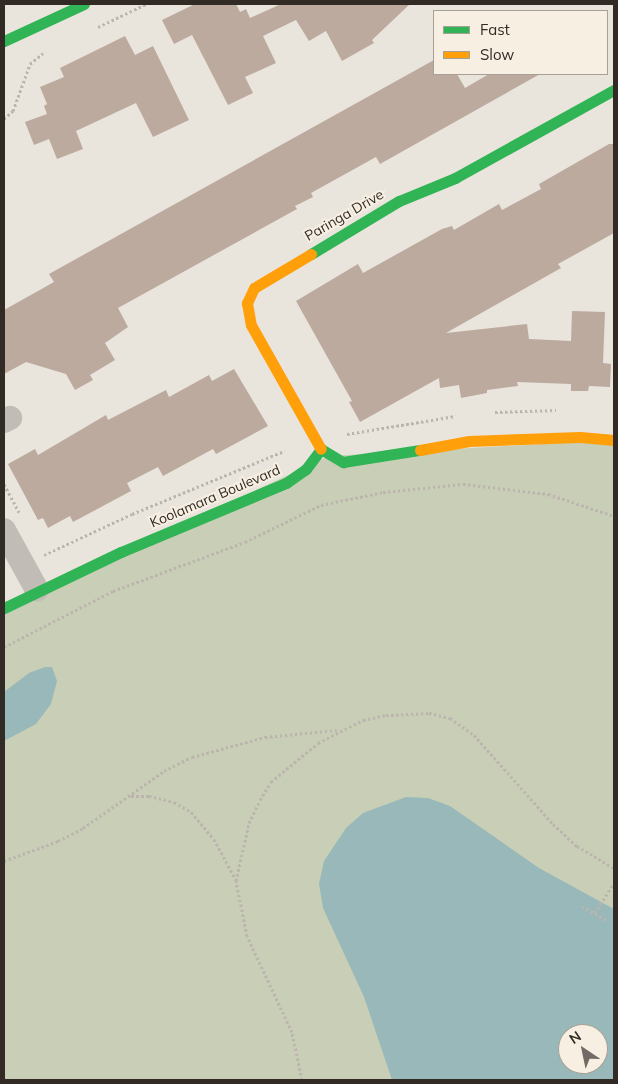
<!DOCTYPE html>
<html>
<head>
<meta charset="utf-8">
<style>
	body { margin:0 }
	#map { position:relative; width:618px; height:1084px; overflow:hidden; background:#e9e5dd; font-family:Mulish,sans-serif }
	div>[style] { position:absolute }
	.green>* { inset:0; background:#c9cfb7 }
	.water>* { inset:0; background:#99b8b9 }
	.building>* { inset:0; background:#bcaa9f }
	.path>* { height:3px; margin-top:-1.5px; transform-origin:0; background:repeating-linear-gradient(90deg,#bbb5ae 0 2.5px,transparent 0 5px) }
	.street>* { height:24px; margin:-12px; padding:0 12px; transform-origin:12px; border-radius:12px; background:#c2bcb6 }
	.fast>* { height:11px; margin:-5.5px; padding:0 5.5px; transform-origin:5.5px; border-radius:5.5px; background:#30b455 }
	.slow>* { height:11px; margin:-5.5px; padding:0 5.5px; transform-origin:5.5px; border-radius:5.5px; background:#ff9f0a }
	span { translate:-50% -50%; white-space:nowrap; text-align:center; line-height:1.15; -webkit-text-stroke:4px #f7efe2; paint-order:stroke }
	.street-label { font-size:14px; color:#322a25 }
	.frame { position:absolute; inset:0; border:5px solid #322a25; pointer-events:none }
	.legend { position:absolute; left:433px; top:10px; width:175px; height:65px; box-sizing:border-box; background:#f7efe2; border:1px solid #a8a096; margin:0; padding:6px 9px; list-style:none; font-size:15px; color:#322a25 }
	.legend li { display:flex; align-items:center; gap:10px; height:25px }
	.legend b { width:25px; border:1px solid #a8a096 }
	.north { position:absolute; left:558px; top:1024px; width:50px; height:50px; box-sizing:border-box; background:#f7efe2; border:1px solid #a8a096; border-radius:50%; rotate:326deg; font-size:14px; font-weight:700; line-height:20px; text-align:center; color:#322a25 }
	.north::after { content:''; display:block; margin:auto; width:18px; height:22px; background:#726b65; clip-path:polygon(50% 0,100% 100%,50% 72%,0 100%) }
</style>
</head>
<body>
<div id="map">
	<div class="green">
		<i style="clip-path:polygon(evenodd,614px 440px,614px 1080px,4px 1080px,4px 608px,329px 456px,614px 440px,568px 1034px,598px 1034px,598px 1064px,568px 1064px,568px 1034px)"></i>
	</div>
	<div class="water">
		<i style="clip-path:polygon(45px 667px,52px 667px,57px 681px,51px 704px,36px 724px,4px 741px,4px 692px,29px 673px)"></i>
		<i style="clip-path:polygon(evenodd,406px 797px,428px 798px,450px 806px,539px 868px,614px 909px,614px 1080px,392px 1080px,364px 997px,323px 908px,319px 884px,324px 861px,346px 828px,363px 813px,406px 797px,568px 1034px,598px 1034px,598px 1064px,568px 1064px,568px 1034px)"></i>
	</div>
	<div class="building">
		<i style="clip-path:polygon(195px 4px,236px 4px,240px 12px,246px 9px,250px 18px,281px 4px,410px 4px,372px 40px,374px 43px,342px 61px,326px 31px,309px 41px,296px 20px,263px 36px,276px 63px,245px 77px,253px 93px,228px 105px,192px 35px,174px 44px,162px 20px)"></i>
		<i style="clip-path:polygon(125px 36px,135px 55px,153px 46px,189px 120px,153px 137px,136px 103px,76px 131px,83px 149px,57px 159px,49px 139px,34px 145px,25px 122px,47px 114px,44px 106px,47px 104px,40px 87px,64px 77px,60px 68px)"></i>
		<i style="clip-path:polygon(434px 60px,434px 74px,457px 74px,465px 88px,489px 74px,540px 74px,380px 164px,376px 157px,311px 193px,313px 197px,295px 206px,297px 209px,118px 308px,128px 327px,105px 343px,115px 360px,90px 375px,93px 380px,75px 390px,66px 374px,26px 362px,4px 374px,4px 310px,54px 282px,49px 274px)"></i>
		<i style="clip-path:polygon(609px 144px,614px 144px,614px 233px,558px 264px,561px 268px,446px 333px,527px 324px,529px 339px,571px 341px,572px 311px,605px 312px,603px 363px,611px 364px,610px 387px,589px 386px,588px 391px,571px 391px,571px 384px,517px 382px,518px 386px,487px 390px,487px 393px,461px 398px,459px 385px,440px 388px,439px 378px,360px 422px,349px 402px,352px 401px,296px 301px,358px 264px,363px 273px,442px 229px,452px 226px,454px 230px,499px 204px,502px 210px,541px 189px,539px 184px)"></i>
		<i style="clip-path:polygon(234px 369px,268px 426px,216px 454px,213px 449px,163px 476px,158px 467px,127px 483px,131px 491px,73px 522px,70px 516px,48px 528px,43px 518px,38px 520px,8px 464px,35px 449px,38px 455px,106px 415px,108px 420px,166px 390px,169px 397px,209px 375px,212px 381px)"></i>
	</div>
	<div class="path">
		<i style="left:98px;top:27px;width:53px;rotate:-25.6deg"></i>
		<i style="left:4px;top:119px;width:12px;rotate:-42deg"></i>
		<i style="left:13px;top:111px;width:50px;rotate:-70.1deg"></i>
		<i style="left:30px;top:64px;width:17px;rotate:-40deg"></i>
		<i style="left:495px;top:412px;width:61px;rotate:-1.9deg"></i>
		<i style="left:347px;top:434px;width:110px;rotate:-9.4deg"></i>
		<i style="left:4px;top:484px;width:32px;rotate:62deg"></i>
		<i style="left:44px;top:555px;width:97px;rotate:-25deg"></i>
		<i style="left:132px;top:514px;width:165px;rotate:-22.5deg"></i>
		<i style="left:4px;top:647px;width:123px;rotate:-27.2deg"></i>
		<i style="left:113px;top:591px;width:141px;rotate:-20.4deg"></i>
		<i style="left:245px;top:542px;width:85px;rotate:-26deg"></i>
		<i style="left:321px;top:505px;width:63px;rotate:-11.8deg"></i>
		<i style="left:383px;top:492px;width:80px;rotate:-5.7deg"></i>
		<i style="left:463px;top:484px;width:86px;rotate:6.7deg"></i>
		<i style="left:548px;top:494px;width:70px;rotate:18.4deg"></i>
		<i style="left:131px;top:796px;width:18px"></i>
		<i style="left:149px;top:796px;width:26px;rotate:13deg"></i>
		<i style="left:174px;top:802px;width:20px;rotate:30deg"></i>
		<i style="left:191px;top:812px;width:35px;rotate:50deg"></i>
		<i style="left:214px;top:839px;width:47px;rotate:61.8deg"></i>
		<i style="left:4px;top:861px;width:58px;rotate:-20.3deg"></i>
		<i style="left:58px;top:841px;width:28px;rotate:-27deg"></i>
		<i style="left:83px;top:828px;width:99px;rotate:-35.1deg"></i>
		<i style="left:164px;top:771px;width:31px;rotate:-27deg"></i>
		<i style="left:192px;top:757px;width:76px;rotate:-15.3deg"></i>
		<i style="left:265px;top:737px;width:72px;rotate:-5.6deg"></i>
		<i style="left:582px;top:906px;width:28px;rotate:30deg"></i>
		<i style="left:595px;top:913px;width:36px;rotate:-58deg"></i>
		<i style="left:4px;top:1078px;width:2px;rotate:63deg"></i>
		<i style="left:302px;top:1080px;width:49px;rotate:-101.8deg"></i>
		<i style="left:292px;top:1032px;width:106px;rotate:-115.1deg"></i>
		<i style="left:247px;top:936px;width:56px;rotate:-101.3deg"></i>
		<i style="left:236px;top:881px;width:59px;rotate:-77.4deg"></i>
		<i style="left:249px;top:823px;width:25px;rotate:-64deg"></i>
		<i style="left:260px;top:800px;width:21px;rotate:-59deg"></i>
		<i style="left:271px;top:782px;width:61px;rotate:-39.7deg"></i>
		<i style="left:318px;top:743px;width:51px;rotate:-27.1deg"></i>
		<i style="left:363px;top:720px;width:24px;rotate:-12deg"></i>
		<i style="left:386px;top:715px;width:43px;rotate:-2.7deg"></i>
		<i style="left:429px;top:713px;width:22px;rotate:13deg"></i>
		<i style="left:450px;top:718px;width:29px;rotate:35deg"></i>
		<i style="left:474px;top:735px;width:119px;rotate:48.4deg"></i>
		<i style="left:553px;top:824px;width:33px;rotate:43deg"></i>
		<i style="left:577px;top:846px;width:43px;rotate:30.7deg"></i>
	</div>
	<div class="street">
		<i style="left:4px;top:421px;width:7px;rotate:-27deg"></i>
		<i style="left:4px;top:530px;width:68px;rotate:61.2deg"></i>
	</div>
	<div class="fast">
		<i style="left:4px;top:41px;width:88px;rotate:-24.8deg"></i>
		<i style="left:311px;top:254px;width:103px;rotate:-31.1deg"></i>
		<i style="left:399px;top:201px;width:61px;rotate:-22.3deg"></i>
		<i style="left:455px;top:178px;width:182px;rotate:-29deg"></i>
		<i style="left:4px;top:608px;width:130px;rotate:-25.6deg"></i>
		<i style="left:121px;top:552px;width:179px;rotate:-22.7deg"></i>
		<i style="left:286px;top:483px;width:24px;rotate:-35deg"></i>
		<i style="left:306px;top:469px;width:25px;rotate:-53deg"></i>
		<i style="left:321px;top:449px;width:26px;rotate:31deg"></i>
		<i style="left:343px;top:462px;width:78px;rotate:-8.9deg"></i>
	</div>
	<div class="slow">
		<i style="left:311px;top:254px;width:66px;rotate:149.2deg"></i>
		<i style="left:254px;top:288px;width:17px;rotate:115deg"></i>
		<i style="left:247px;top:303px;width:22px;rotate:80deg"></i>
		<i style="left:251px;top:325px;width:142px;rotate:60.6deg"></i>
		<i style="left:420px;top:450px;width:50px;rotate:-10.4deg"></i>
		<i style="left:469px;top:441px;width:111px;rotate:-2.1deg"></i>
		<i style="left:580px;top:437px;width:34px;rotate:5deg"></i>
	</div>
	<div class="street-label">
		<span style="left:344px;top:215px;rotate:-30deg">Paringa Drive</span>
		<span style="left:215px;top:496px;rotate:-23deg">Koolamara Boulevard</span>
	</div>
	<div class="frame"></div>
	<ul class="legend">
	<li><b style="height:6px;background:#30b455"></b>Fast</li>
	<li><b style="height:6px;background:#ff9f0a"></b>Slow</li>
	</ul>
	<div class="north">N</div>
</div>
</body>
</html>
